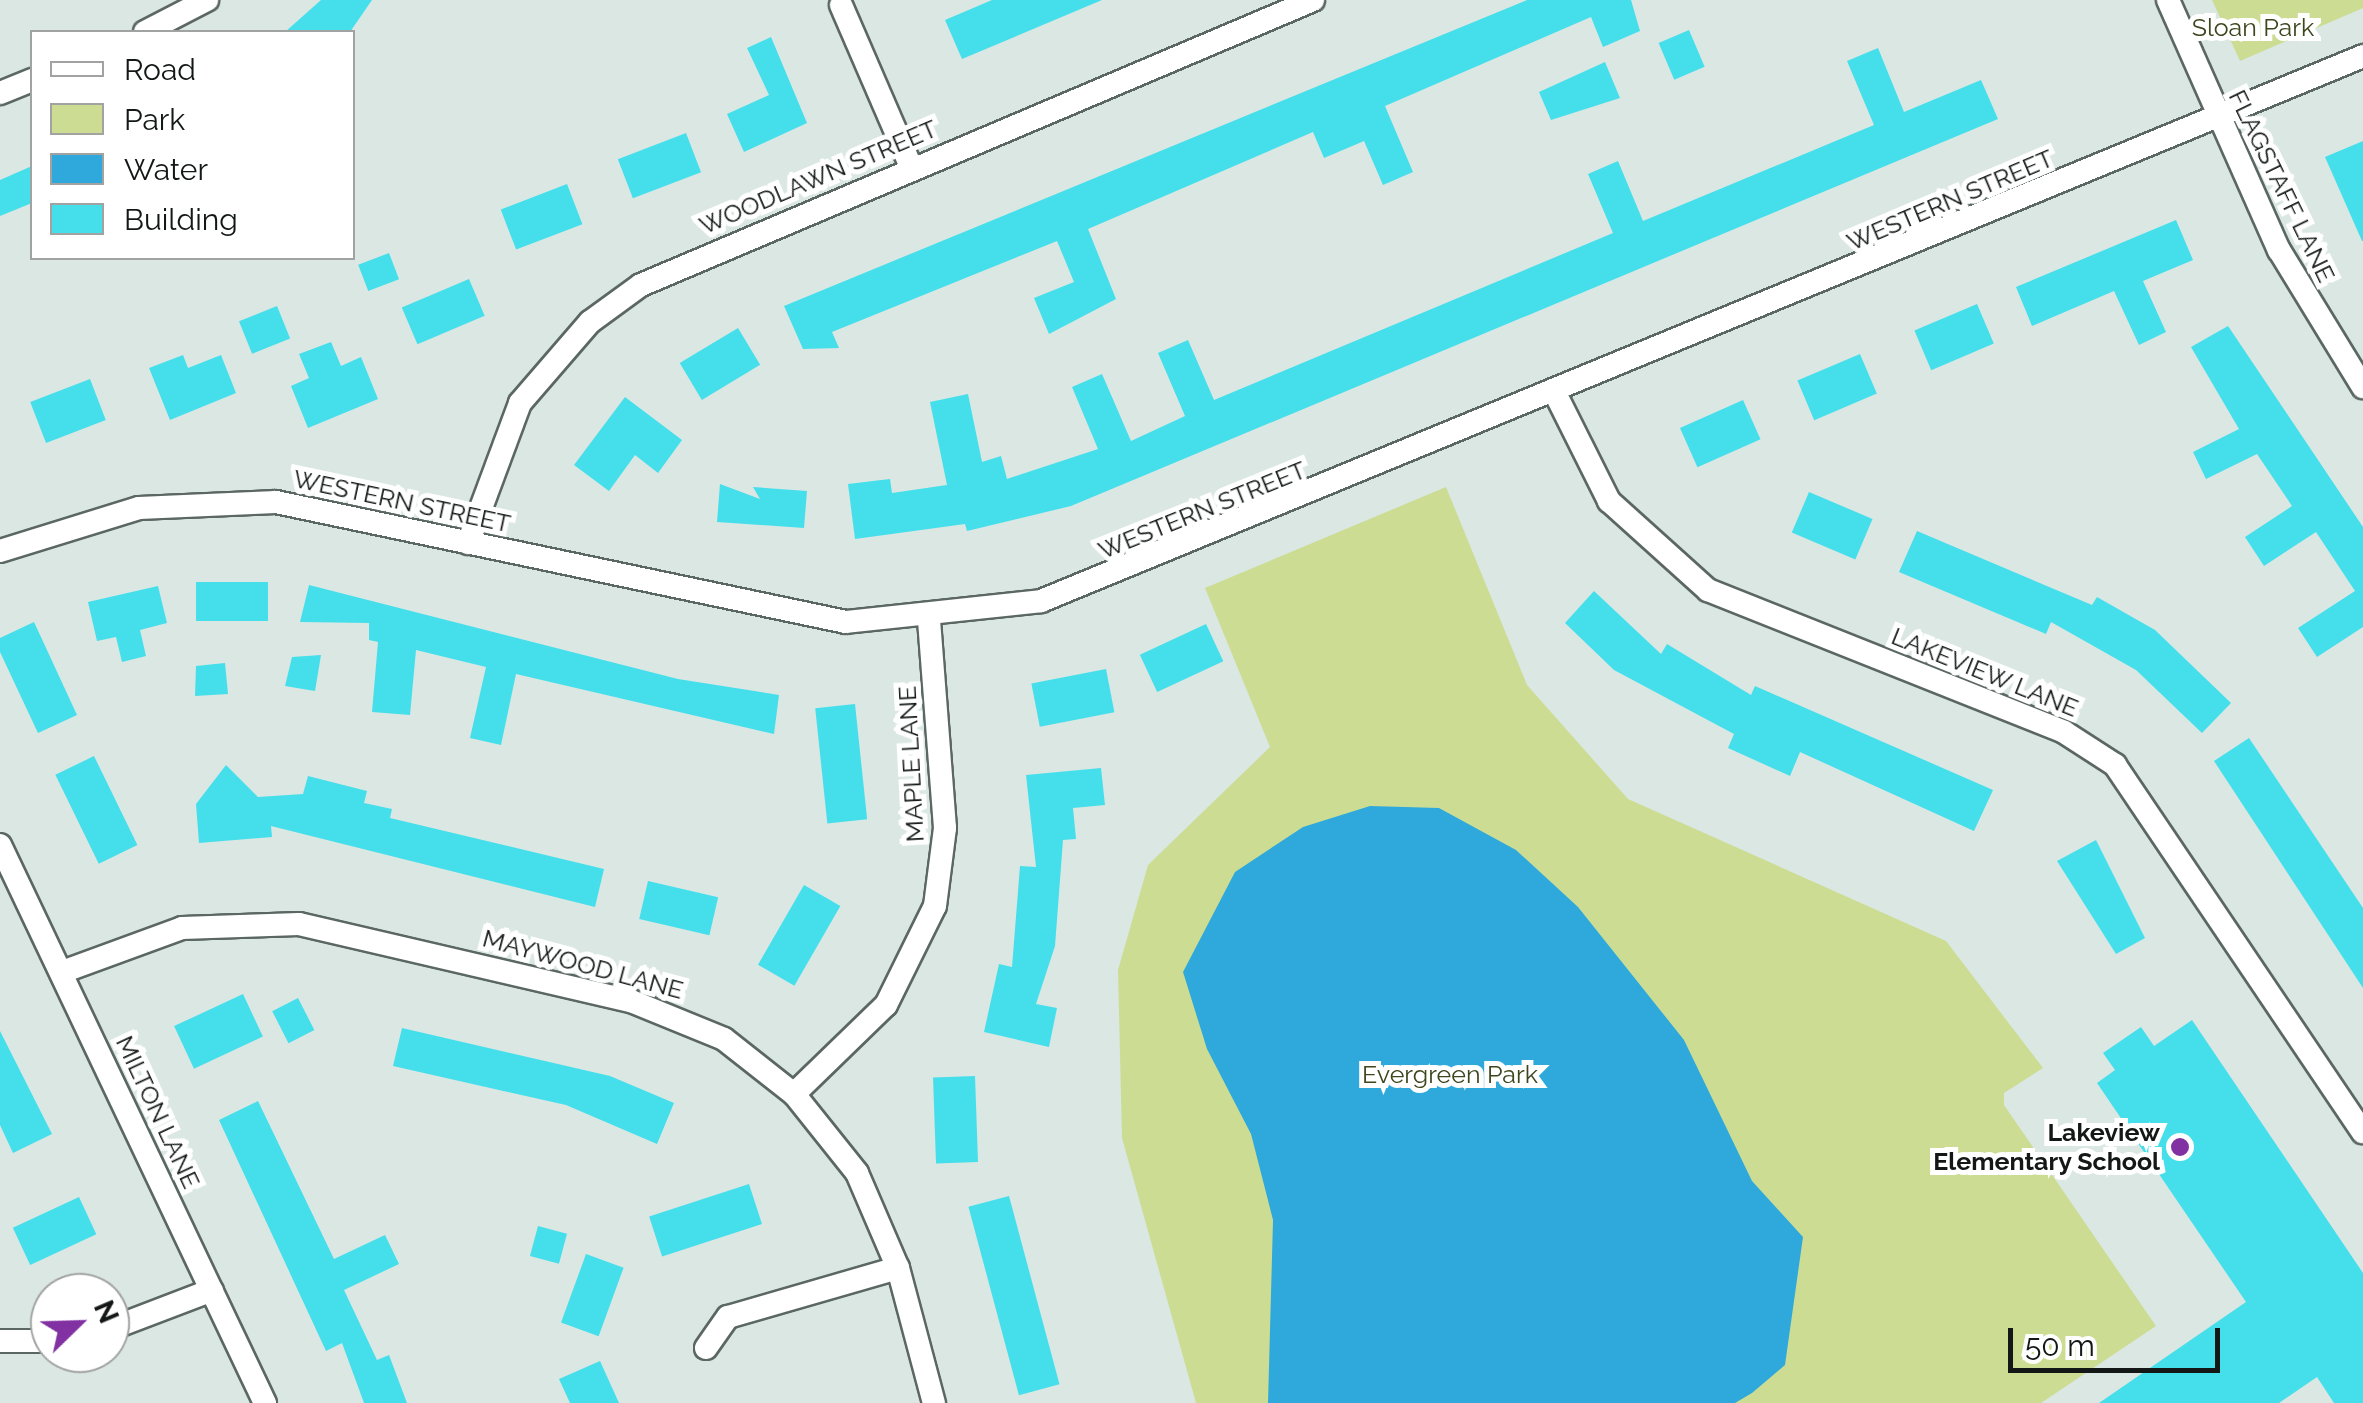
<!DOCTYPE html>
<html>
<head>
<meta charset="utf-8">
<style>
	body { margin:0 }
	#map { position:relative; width:2363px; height:1403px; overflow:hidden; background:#dae7e3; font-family:Raleway,sans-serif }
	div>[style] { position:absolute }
	.green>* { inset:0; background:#ccdd93 }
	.water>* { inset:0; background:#2fa9db }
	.building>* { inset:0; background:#45dfeb; transform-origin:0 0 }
	.roads { filter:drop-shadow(2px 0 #5b6763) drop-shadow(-2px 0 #5b6763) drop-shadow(0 2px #5b6763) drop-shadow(0 -2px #5b6763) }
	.minor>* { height:22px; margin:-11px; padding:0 11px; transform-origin:11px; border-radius:11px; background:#fff }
	.dots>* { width:28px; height:28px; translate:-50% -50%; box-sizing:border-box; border:5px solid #fff; border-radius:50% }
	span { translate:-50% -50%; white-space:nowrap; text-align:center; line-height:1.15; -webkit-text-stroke:10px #fff; paint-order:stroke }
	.park-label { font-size:25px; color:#3d461d }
	.street-label { font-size:25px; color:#131816 }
	.poi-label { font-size:25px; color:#131816; font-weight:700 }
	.right { translate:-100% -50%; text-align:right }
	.legend { position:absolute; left:30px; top:30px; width:325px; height:230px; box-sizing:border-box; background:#fff; border:2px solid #a1a3a2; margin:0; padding:12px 18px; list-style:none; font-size:30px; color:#131816 }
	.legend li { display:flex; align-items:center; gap:20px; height:50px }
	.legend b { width:50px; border:2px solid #a1a3a2 }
	.north { position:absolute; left:30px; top:1273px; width:100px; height:100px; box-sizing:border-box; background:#fff; border:2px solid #a1a3a2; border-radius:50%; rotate:67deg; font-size:28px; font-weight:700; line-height:40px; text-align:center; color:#131816 }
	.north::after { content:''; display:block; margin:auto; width:35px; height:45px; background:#8131a1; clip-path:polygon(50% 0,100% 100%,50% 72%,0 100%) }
	.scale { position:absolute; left:2008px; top:1328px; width:212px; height:45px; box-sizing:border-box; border:5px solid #131816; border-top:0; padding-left:12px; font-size:30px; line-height:35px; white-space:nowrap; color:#131816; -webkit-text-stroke:8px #fff; paint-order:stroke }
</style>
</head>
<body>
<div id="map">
	<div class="green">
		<i style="clip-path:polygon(2212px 0,2363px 0,2363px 8px,2240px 61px)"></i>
		<i style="clip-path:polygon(1446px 487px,1527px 685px,1628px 799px,1946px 941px,2043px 1068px,2004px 1093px,2004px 1105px,2156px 1326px,2041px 1403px,1196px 1403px,1122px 1138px,1118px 970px,1148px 865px,1270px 747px,1205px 588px)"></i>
	</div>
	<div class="water">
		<i style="clip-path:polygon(1370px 806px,1439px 808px,1516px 850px,1578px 907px,1684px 1040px,1752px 1181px,1803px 1237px,1785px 1365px,1752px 1393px,1735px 1403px,1268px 1403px,1273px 1220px,1251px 1134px,1207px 1049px,1183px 972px,1235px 872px,1303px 827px)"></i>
	</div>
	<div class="building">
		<i style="clip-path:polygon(321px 0,372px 0,350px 32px,285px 32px)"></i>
		<i style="clip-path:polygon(992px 0,1102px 0,962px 59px,945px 20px)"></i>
		<i style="clip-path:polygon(1527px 0,1631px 0,1640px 31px,1603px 47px,1591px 17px,1385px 106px,1413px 172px,1383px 185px,1364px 141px,1324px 158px,1313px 132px,1088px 229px,1116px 299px,1049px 334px,1034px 298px,1074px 282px,1057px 241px,832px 332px,839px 348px,803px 349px,784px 306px)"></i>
		<i style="left:1689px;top:30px;width:40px;height:33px;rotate:67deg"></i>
		<i style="clip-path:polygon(771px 37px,807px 123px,744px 152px,727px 114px,769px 95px,747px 48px)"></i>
		<i style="clip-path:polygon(1878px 48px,1904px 112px,1981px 80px,1998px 119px,1071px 506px,967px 531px,965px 524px,855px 539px,848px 484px,890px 479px,892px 493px,947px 485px,930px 402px,968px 394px,982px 462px,1001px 456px,1007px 479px,1098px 449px,1072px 387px,1102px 374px,1131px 441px,1185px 416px,1158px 353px,1188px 340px,1214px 400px,1613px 233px,1588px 174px,1618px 161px,1643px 221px,1874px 125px,1847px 61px)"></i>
		<i style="clip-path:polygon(1605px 62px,1620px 98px,1551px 120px,1539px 92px)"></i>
		<i style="left:686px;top:133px;width:42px;height:73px;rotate:69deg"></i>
		<i style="clip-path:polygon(2363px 141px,2363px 241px,2362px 241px,2325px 157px)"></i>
		<i style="clip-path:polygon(32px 166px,32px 203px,0 216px,0 180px)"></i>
		<i style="left:567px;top:184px;width:43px;height:71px;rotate:69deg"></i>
		<i style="clip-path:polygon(2176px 220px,2193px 260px,2143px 281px,2166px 332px,2139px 345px,2114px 291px,2032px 326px,2016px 287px)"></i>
		<i style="left:389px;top:253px;width:28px;height:33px;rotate:69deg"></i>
		<i style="left:469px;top:279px;width:40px;height:73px;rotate:67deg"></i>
		<i style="left:1977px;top:304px;width:43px;height:68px;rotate:67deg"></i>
		<i style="left:277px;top:306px;width:35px;height:41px;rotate:68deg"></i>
		<i style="clip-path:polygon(2228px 326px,2363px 527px,2363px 627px,2317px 657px,2298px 628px,2355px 591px,2316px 532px,2264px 566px,2245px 537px,2292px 506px,2257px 454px,2206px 479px,2193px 452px,2239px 429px,2191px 347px)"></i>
		<i style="left:738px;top:328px;width:43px;height:68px;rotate:59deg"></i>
		<i style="clip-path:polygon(331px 342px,341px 366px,361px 357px,378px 399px,308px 428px,291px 386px,309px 378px,299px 354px)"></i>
		<i style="left:1860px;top:354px;width:43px;height:68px;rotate:67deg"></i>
		<i style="clip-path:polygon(183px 355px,188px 368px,221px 355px,236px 393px,170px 420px,149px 368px)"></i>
		<i style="left:90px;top:379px;width:44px;height:64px;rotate:69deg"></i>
		<i style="clip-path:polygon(625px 397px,682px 440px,658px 473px,635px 455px,609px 491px,574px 465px)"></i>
		<i style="left:1743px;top:400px;width:43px;height:69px;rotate:66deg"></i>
		<i style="clip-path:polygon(720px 484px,760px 499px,753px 487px,807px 491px,804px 528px,717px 522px)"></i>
		<i style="left:1809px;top:492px;width:69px;height:44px;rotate:23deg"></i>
		<i style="clip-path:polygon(1917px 531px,2092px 605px,2097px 597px,2155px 630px,2231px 703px,2202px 733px,2136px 670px,2051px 622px,2046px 634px,1899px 572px)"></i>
		<i style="left:196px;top:582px;width:72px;height:39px"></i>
		<i style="clip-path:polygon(309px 585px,678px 679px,779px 695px,774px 734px,516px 674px,501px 745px,470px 738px,486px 667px,416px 650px,410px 715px,372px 712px,378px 642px,369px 640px,369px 623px,300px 622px)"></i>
		<i style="clip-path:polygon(158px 586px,167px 623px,140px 630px,146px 656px,122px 662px,116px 637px,97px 641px,88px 602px)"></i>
		<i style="clip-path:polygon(1594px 591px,1661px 654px,1667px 644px,1751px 695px,1755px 686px,1993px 790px,1974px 831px,1800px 752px,1790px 776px,1728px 748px,1734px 734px,1614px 670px,1565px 623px)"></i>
		<i style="clip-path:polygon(34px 622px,77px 715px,38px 733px,0 652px,0 638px)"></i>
		<i style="left:1206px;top:624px;width:41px;height:73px;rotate:65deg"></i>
		<i style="clip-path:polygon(321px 655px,315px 691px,285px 686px,292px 657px)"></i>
		<i style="clip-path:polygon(225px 663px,228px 694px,195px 696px,196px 666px)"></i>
		<i style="left:1106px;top:669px;width:44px;height:76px;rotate:79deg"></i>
		<i style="left:855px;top:704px;width:116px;height:40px;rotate:84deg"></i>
		<i style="clip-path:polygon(2249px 738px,2363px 908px,2363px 988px,2214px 761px)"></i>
		<i style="left:94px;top:756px;width:99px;height:43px;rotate:64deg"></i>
		<i style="clip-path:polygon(226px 765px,258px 797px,303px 794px,308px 776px,367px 791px,364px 803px,392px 809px,390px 818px,604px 869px,595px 907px,271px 826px,272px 837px,199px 843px,196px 804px)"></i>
		<i style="clip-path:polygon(1101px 768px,1105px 805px,1073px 808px,1076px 839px,1063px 840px,1055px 946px,1036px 1004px,1057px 1008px,1049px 1047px,984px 1032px,999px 964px,1012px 967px,1020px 866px,1036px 867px,1026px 775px)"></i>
		<i style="clip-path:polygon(2096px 840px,2145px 938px,2116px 954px,2057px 861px)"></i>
		<i style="left:648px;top:881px;width:72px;height:39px;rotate:13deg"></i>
		<i style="left:804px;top:885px;width:42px;height:92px;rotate:30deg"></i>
		<i style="left:243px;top:994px;width:47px;height:76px;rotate:65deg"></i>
		<i style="left:298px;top:998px;width:36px;height:29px;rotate:63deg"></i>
		<i style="clip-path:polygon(2192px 1020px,2363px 1273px,2363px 1403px,2334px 1403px,2317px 1377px,2279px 1403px,2099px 1403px,2246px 1302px,2097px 1083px,2115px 1070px,2103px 1053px,2141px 1027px,2154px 1046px)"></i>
		<i style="clip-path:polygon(402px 1028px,610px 1076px,674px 1103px,657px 1144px,566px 1105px,393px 1066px)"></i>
		<i style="clip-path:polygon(0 1031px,52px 1134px,13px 1153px,0 1125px)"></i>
		<i style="left:975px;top:1076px;width:86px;height:42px;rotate:88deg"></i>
		<i style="clip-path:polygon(258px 1101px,334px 1259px,385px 1235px,399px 1264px,344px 1290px,377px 1360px,389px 1355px,407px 1403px,364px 1403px,342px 1343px,326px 1351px,219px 1120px)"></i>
		<i style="left:749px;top:1184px;width:42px;height:105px;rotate:72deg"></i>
		<i style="left:1009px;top:1196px;width:195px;height:42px;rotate:75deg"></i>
		<i style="left:79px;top:1197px;width:41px;height:73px;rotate:65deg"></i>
		<i style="left:538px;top:1226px;width:30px;height:31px;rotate:15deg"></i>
		<i style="left:586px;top:1254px;width:40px;height:73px;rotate:20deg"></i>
		<i style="clip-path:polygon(600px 1361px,619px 1403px,570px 1403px,559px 1379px)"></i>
	</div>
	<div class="roads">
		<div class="minor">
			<i style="left:2168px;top:0;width:274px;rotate:66.1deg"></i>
			<i style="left:2279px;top:250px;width:161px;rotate:58.5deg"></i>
			<i style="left:841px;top:5px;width:176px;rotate:66.6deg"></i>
			<i style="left:145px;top:32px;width:70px;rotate:-27.3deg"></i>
			<i style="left:0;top:93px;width:35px;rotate:-22deg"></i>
			<i style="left:1556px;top:395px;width:119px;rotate:63.4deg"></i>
			<i style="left:1609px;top:501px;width:133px;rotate:42deg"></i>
			<i style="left:1708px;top:590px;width:383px;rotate:21.7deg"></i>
			<i style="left:2064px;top:732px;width:61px;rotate:32.9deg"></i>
			<i style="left:2115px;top:765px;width:443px;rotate:56deg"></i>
			<i style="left:468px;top:543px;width:149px;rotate:-69.6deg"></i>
			<i style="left:520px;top:403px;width:107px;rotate:-49.2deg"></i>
			<i style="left:590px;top:322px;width:63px;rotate:-36deg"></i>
			<i style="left:641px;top:285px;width:730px;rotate:-22.98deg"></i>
			<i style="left:0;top:551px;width:145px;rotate:-17.2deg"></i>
			<i style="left:139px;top:508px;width:137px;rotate:-2.5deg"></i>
			<i style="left:276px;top:502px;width:582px;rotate:11.89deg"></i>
			<i style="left:846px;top:622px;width:196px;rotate:-6.1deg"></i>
			<i style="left:1041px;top:601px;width:1430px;rotate:-22.4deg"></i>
			<i style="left:0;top:845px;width:618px;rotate:64.6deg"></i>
			<i style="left:62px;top:972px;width:128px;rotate:-20.1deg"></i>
			<i style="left:182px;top:928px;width:117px;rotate:-2deg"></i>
			<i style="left:299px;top:924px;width:341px;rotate:13.1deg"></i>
			<i style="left:631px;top:1001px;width:100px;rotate:22.2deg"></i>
			<i style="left:724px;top:1039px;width:89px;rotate:38.2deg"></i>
			<i style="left:794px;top:1094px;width:101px;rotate:51.4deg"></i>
			<i style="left:857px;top:1173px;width:103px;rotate:66.7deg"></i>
			<i style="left:898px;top:1268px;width:140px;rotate:75.1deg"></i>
			<i style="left:794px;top:1094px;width:128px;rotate:-44.1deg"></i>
			<i style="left:886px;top:1005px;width:110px;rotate:-63.7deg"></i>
			<i style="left:935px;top:906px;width:79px;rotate:-82.7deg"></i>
			<i style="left:945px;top:828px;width:210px;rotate:-94.4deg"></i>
			<i style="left:110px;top:1329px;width:109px;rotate:-20.9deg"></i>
			<i style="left:0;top:1341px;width:50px"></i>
			<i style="left:706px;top:1348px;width:38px;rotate:-55deg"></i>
			<i style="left:728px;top:1317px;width:177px;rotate:-16.1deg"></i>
		</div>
	</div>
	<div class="dots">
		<i style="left:2180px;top:1147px;background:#8131a1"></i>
	</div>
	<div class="park-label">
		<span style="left:2253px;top:27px">Sloan Park</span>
		<span style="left:1450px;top:1074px">Evergreen Park</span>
	</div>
	<div class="street-label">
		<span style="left:818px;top:177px;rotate:-23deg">WOODLAWN STREET</span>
		<span style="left:2282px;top:186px;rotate:64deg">FLAGSTAFF LANE</span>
		<span style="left:1950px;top:200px;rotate:-23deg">WESTERN STREET</span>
		<span style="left:402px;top:501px;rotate:12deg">WESTERN STREET</span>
		<span style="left:1202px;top:510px;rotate:-22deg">WESTERN STREET</span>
		<span style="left:1985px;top:672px;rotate:22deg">LAKEVIEW LANE</span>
		<span style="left:911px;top:764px;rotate:-93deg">MAPLE LANE</span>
		<span style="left:583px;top:964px;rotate:15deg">MAYWOOD LANE</span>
		<span style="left:158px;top:1112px;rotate:65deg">MILTON LANE</span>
	</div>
	<div class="poi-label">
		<span class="right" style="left:2160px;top:1147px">Lakeview<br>Elementary School</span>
	</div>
	<ul class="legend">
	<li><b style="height:12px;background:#fff"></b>Road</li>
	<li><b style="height:28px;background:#ccdd93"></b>Park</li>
	<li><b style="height:28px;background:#2fa9db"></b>Water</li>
	<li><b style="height:28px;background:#45dfeb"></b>Building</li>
	</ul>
	<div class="north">N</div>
	<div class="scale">50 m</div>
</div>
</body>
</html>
